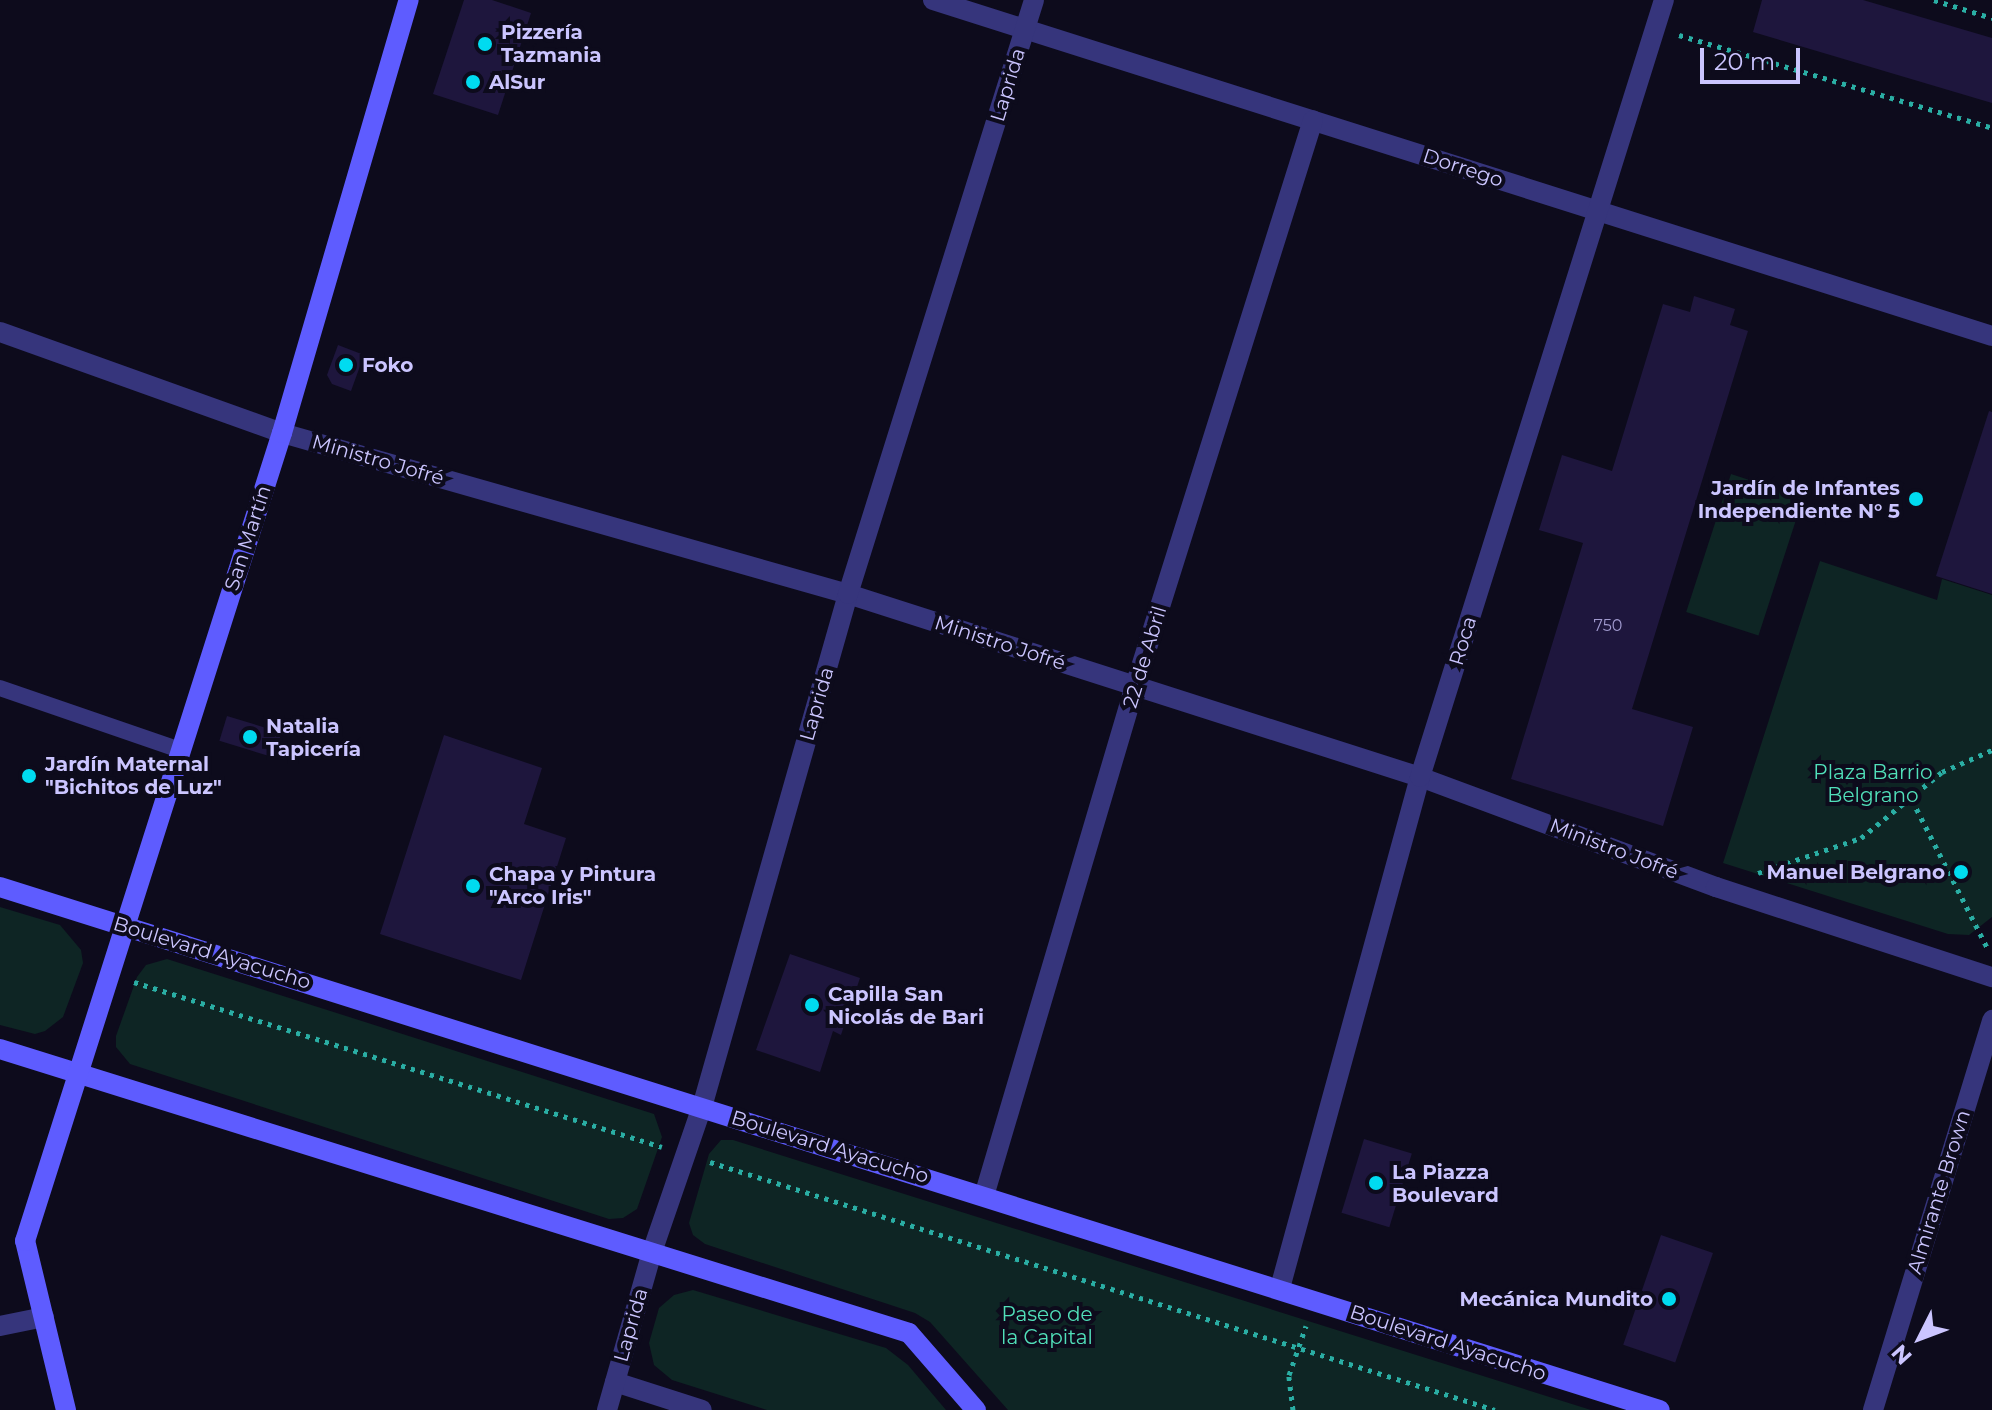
<!DOCTYPE html>
<html>
<head>
<meta charset="utf-8">
<style>
	body { margin:0 }
	#map { position:relative; width:1992px; height:1410px; overflow:hidden; background:#0d0b1c; font-family:Montserrat,sans-serif }
	div>[style] { position:absolute }
	.green>* { inset:0; background:#0e2524; transform-origin:0 0 }
	.building>* { inset:0; background:#1e163d; transform-origin:0 0 }
	.path>* { height:5px; margin-top:-2.5px; transform-origin:0; background:repeating-linear-gradient(90deg,#2aaea4 0 4px,transparent 0 10px) }
	.lane>* { height:16px; margin:-8px; padding:0 8px; transform-origin:8px; border-radius:8px; background:#36357c }
	.street>* { height:20px; margin:-10px; padding:0 10px; transform-origin:10px; border-radius:10px; background:#36357c }
	.secondary>* { height:20px; margin:-10px; padding:0 10px; transform-origin:10px; border-radius:10px; background:#5e5cff }
	.dots>* { width:22px; height:22px; translate:-50% -50%; box-sizing:border-box; border:4px solid #0d0b1c; border-radius:50% }
	span { translate:-50% -50%; white-space:nowrap; text-align:center; line-height:1.15; -webkit-text-stroke:8px #0d0b1c; paint-order:stroke }
	.number-label { font-size:16px; color:#a099ce }
	.number-label span { -webkit-text-stroke-width:0 }
	.poi-label { font-size:20px; color:#cbc5ff; font-weight:700 }
	.left { translate:0 -50%; text-align:left }
	.right { translate:-100% -50%; text-align:right }
	.street-label { font-size:20px; color:#cbc5ff }
	.park-label { font-size:20px; color:#51e0ba }
	.north { position:absolute; left:1880px; top:1298px; width:80px; height:80px; -webkit-text-stroke:6px #0d0b1c; paint-order:stroke; rotate:228deg; font-size:22px; font-weight:700; line-height:32px; text-align:center; color:#cbc5ff }
	.north::after { content:''; display:block; margin:auto; width:28px; height:36px; background:#cbc5ff; clip-path:polygon(50% 0,100% 100%,50% 72%,0 100%) }
	.scale { position:absolute; left:1700px; top:48px; width:100px; height:36px; box-sizing:border-box; border:4px solid #cbc5ff; border-top:0; padding-left:10px; font-size:24px; line-height:28px; white-space:nowrap; color:#cbc5ff; -webkit-text-stroke:6px #0d0b1c; paint-order:stroke }
</style>
</head>
<body>
<div id="map">
	<div class="green">
		<i style="left:1731px;top:474px;width:76px;height:145px;rotate:18deg"></i>
		<i style="clip-path:polygon(1820px 561px,1937px 600px,1942px 579px,1992px 595px,1992px 917px,1969px 935px,1948px 934px,1723px 863px)"></i>
		<i style="clip-path:polygon(0 907px,60px 925px,81px 950px,83px 963px,63px 1017px,45px 1031px,35px 1034px,0 1025px)"></i>
		<i style="clip-path:polygon(167px 959px,654px 1114px,662px 1137px,637px 1209px,623px 1218px,609px 1219px,130px 1064px,116px 1047px,116px 1036px,137px 977px,146px 965px)"></i>
		<i style="clip-path:polygon(721px 1140px,733px 1140px,1591px 1410px,1008px 1410px,930px 1322px,915px 1313px,705px 1244px,693px 1235px,689px 1223px,709px 1154px)"></i>
		<i style="clip-path:polygon(693px 1290px,886px 1348px,908px 1365px,946px 1410px,767px 1410px,672px 1380px,654px 1365px,649px 1343px,659px 1308px,674px 1295px)"></i>
	</div>
	<div class="building">
		<i style="clip-path:polygon(464px 0,492px 0,531px 13px,498px 115px,433px 94px)"></i>
		<i style="clip-path:polygon(1762px 0,1863px 0,1992px 38px,1992px 103px,1753px 32px)"></i>
		<i style="clip-path:polygon(1694px 296px,1735px 309px,1730px 325px,1748px 331px,1632px 709px,1693px 727px,1663px 826px,1511px 779px,1583px 543px,1539px 530px,1562px 455px,1612px 471px,1663px 304px,1690px 312px)"></i>
		<i style="clip-path:polygon(338px 345px,364px 355px,351px 391px,332px 384px,327px 375px)"></i>
		<i style="clip-path:polygon(1989px 411px,1992px 412px,1992px 594px,1936px 576px)"></i>
		<i style="left:227px;top:716px;width:57px;height:26px;rotate:17deg"></i>
		<i style="clip-path:polygon(444px 735px,542px 768px,524px 824px,566px 838px,521px 980px,380px 934px)"></i>
		<i style="clip-path:polygon(790px 954px,860px 978px,841px 1035px,833px 1031px,820px 1072px,756px 1050px)"></i>
		<i style="left:1364px;top:1139px;width:50px;height:77px;rotate:17deg"></i>
		<i style="left:1661px;top:1235px;width:55px;height:116px;rotate:19deg"></i>
	</div>
	<div class="path">
		<i style="left:1934px;top:0;width:61px;rotate:17.2deg"></i>
		<i style="left:1679px;top:35px;width:327px;rotate:16.5deg"></i>
		<i style="left:1912px;top:800px;width:167px;rotate:63deg"></i>
		<i style="left:1758px;top:873px;width:109px;rotate:-18.8deg"></i>
		<i style="left:1861px;top:838px;width:104px;rotate:-39.2deg"></i>
		<i style="left:1942px;top:772px;width:55px;rotate:-23.7deg"></i>
		<i style="left:134px;top:982px;width:553px;rotate:17.35deg"></i>
		<i style="left:710px;top:1162px;width:823px;rotate:17.53deg"></i>
		<i style="left:1293px;top:1410px;width:35px;rotate:-97deg"></i>
		<i style="left:1289px;top:1375px;width:52px;rotate:-70.9deg"></i>
	</div>
	<div class="lane">
		<i style="left:0;top:688px;width:190px;rotate:19deg"></i>
	</div>
	<div class="street">
		<i style="left:933px;top:0;width:1111px;rotate:17.6deg"></i>
		<i style="left:0;top:332px;width:300px;rotate:19.7deg"></i>
		<i style="left:282px;top:433px;width:588px;rotate:15.88deg"></i>
		<i style="left:848px;top:594px;width:601px;rotate:17.74deg"></i>
		<i style="left:1420px;top:777px;width:316px;rotate:20.4deg"></i>
		<i style="left:1716px;top:887px;width:290px;rotate:18.1deg"></i>
		<i style="left:984px;top:1196px;width:532px;rotate:-73.51deg"></i>
		<i style="left:1135px;top:686px;width:593px;rotate:-72.54deg"></i>
		<i style="left:1280px;top:1288px;width:530px;rotate:-74.68deg"></i>
		<i style="left:1420px;top:777px;width:814px;rotate:-72.57deg"></i>
		<i style="left:0;top:1326px;width:45px;rotate:-11.6deg"></i>
		<i style="left:615px;top:1382px;width:91px;rotate:17.8deg"></i>
		<i style="left:607px;top:1410px;width:164px;rotate:-74.1deg"></i>
		<i style="left:652px;top:1252px;width:153px;rotate:-71deg"></i>
		<i style="left:702px;top:1107px;width:533px;rotate:-74.11deg"></i>
		<i style="left:848px;top:594px;width:622px;rotate:-72.61deg"></i>
		<i style="left:1873px;top:1410px;width:408px;rotate:-73deg"></i>
	</div>
	<div class="secondary">
		<i style="left:0;top:887px;width:1740px;rotate:17.49deg"></i>
		<i style="left:0;top:1049px;width:952px;rotate:17.35deg"></i>
		<i style="left:909px;top:1333px;width:102px;rotate:49deg"></i>
		<i style="left:66px;top:1410px;width:174px;rotate:-103.6deg"></i>
		<i style="left:25px;top:1241px;width:848px;rotate:-72.36deg"></i>
		<i style="left:282px;top:433px;width:451px;rotate:-73.7deg"></i>
	</div>
	<div class="dots">
		<i style="left:485px;top:44px;background:#00dbf0"></i>
		<i style="left:473px;top:82px;background:#00dbf0"></i>
		<i style="left:346px;top:365px;background:#00dbf0"></i>
		<i style="left:1916px;top:499px;background:#00dbf0"></i>
		<i style="left:250px;top:737px;background:#00dbf0"></i>
		<i style="left:29px;top:776px;background:#00dbf0"></i>
		<i style="left:1961px;top:872px;background:#00dbf0"></i>
		<i style="left:473px;top:886px;background:#00dbf0"></i>
		<i style="left:812px;top:1005px;background:#00dbf0"></i>
		<i style="left:1376px;top:1183px;background:#00dbf0"></i>
		<i style="left:1669px;top:1299px;background:#00dbf0"></i>
	</div>
	<div class="number-label">
		<span style="left:1608px;top:626px">750</span>
	</div>
	<div class="poi-label">
		<span class="left" style="left:501px;top:44px">Pizzería<br>Tazmania</span>
		<span class="left" style="left:489px;top:82px">AlSur</span>
		<span class="left" style="left:362px;top:365px">Foko</span>
		<span class="right" style="left:1900px;top:500px">Jardín de Infantes<br>Independiente N° 5</span>
		<span class="left" style="left:266px;top:738px">Natalia<br>Tapicería</span>
		<span class="left" style="left:45px;top:776px">Jardín Maternal<br>"Bichitos de Luz"</span>
		<span class="right" style="left:1945px;top:872px">Manuel Belgrano</span>
		<span class="left" style="left:489px;top:886px">Chapa y Pintura<br>"Arco Iris"</span>
		<span class="left" style="left:828px;top:1006px">Capilla San<br>Nicolás de Bari</span>
		<span class="left" style="left:1392px;top:1184px">La Piazza<br>Boulevard</span>
		<span class="right" style="left:1653px;top:1299px">Mecánica Mundito</span>
	</div>
	<div class="street-label">
		<span style="left:1008px;top:85px;rotate:-73deg">Laprida</span>
		<span style="left:1463px;top:168px;rotate:18deg">Dorrego</span>
		<span style="left:378px;top:460px;rotate:16deg">Ministro Jofré</span>
		<span style="left:248px;top:538px;rotate:-72deg">San Martín</span>
		<span style="left:1463px;top:641px;rotate:-73deg">Roca</span>
		<span style="left:1000px;top:643px;rotate:18deg">Ministro Jofré</span>
		<span style="left:1145px;top:657px;rotate:-73deg">22 de Abril</span>
		<span style="left:817px;top:704px;rotate:-74deg">Laprida</span>
		<span style="left:1614px;top:849px;rotate:21deg">Ministro Jofré</span>
		<span style="left:212px;top:953px;rotate:17deg">Boulevard Ayacucho</span>
		<span style="left:830px;top:1147px;rotate:17deg">Boulevard Ayacucho</span>
		<span style="left:1939px;top:1192px;rotate:-73deg">Almirante Brown</span>
		<span style="left:631px;top:1325px;rotate:-74deg">Laprida</span>
		<span style="left:1448px;top:1343px;rotate:18deg">Boulevard Ayacucho</span>
	</div>
	<div class="park-label">
		<span style="left:1873px;top:784px">Plaza Barrio<br>Belgrano</span>
		<span style="left:1047px;top:1326px">Paseo de<br>la Capital</span>
	</div>
	<div class="north">N</div>
	<div class="scale">20 m</div>
</div>
</body>
</html>
